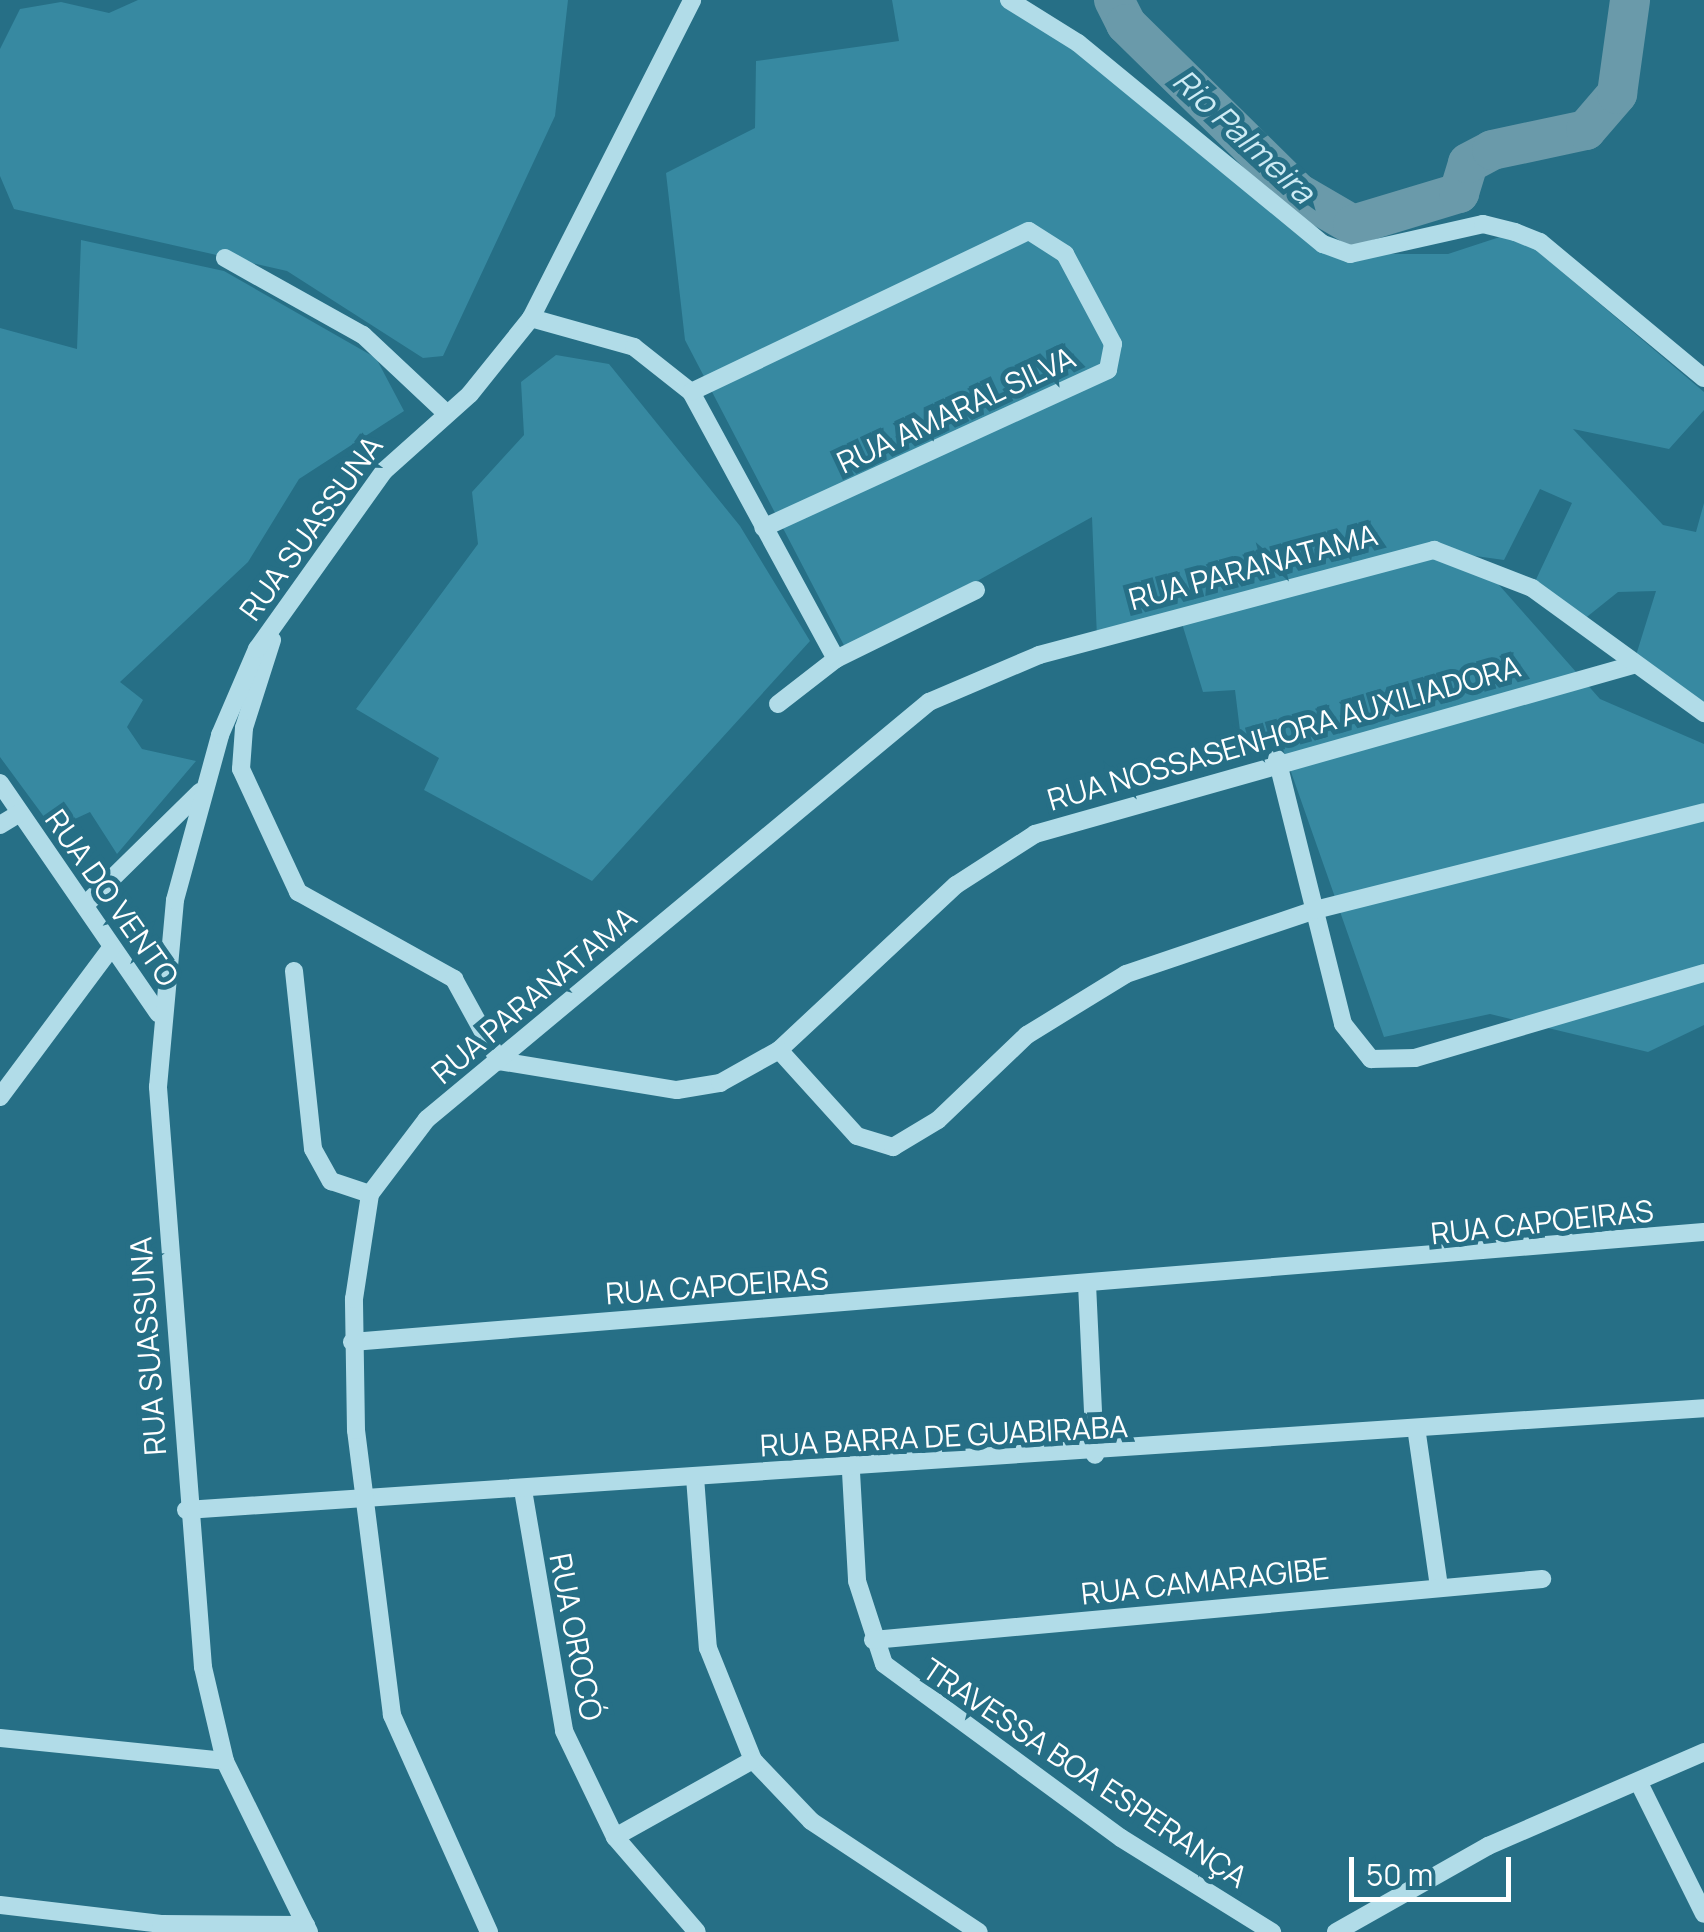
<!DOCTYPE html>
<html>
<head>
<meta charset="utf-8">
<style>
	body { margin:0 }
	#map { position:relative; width:1704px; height:1932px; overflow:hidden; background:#266f86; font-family:Manrope,sans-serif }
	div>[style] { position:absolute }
	.green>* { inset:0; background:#3789a1 }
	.river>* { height:40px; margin:-20px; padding:0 20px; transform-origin:20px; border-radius:20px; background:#6a9aaa }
	.minor>* { height:18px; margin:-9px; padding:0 9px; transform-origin:9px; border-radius:9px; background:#b1dce8 }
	span { translate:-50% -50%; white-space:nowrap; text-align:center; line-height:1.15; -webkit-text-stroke:10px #266f86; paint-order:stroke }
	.street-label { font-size:30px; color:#fff }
	.water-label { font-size:32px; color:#cdebf4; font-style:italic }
	.scale { position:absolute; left:1349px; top:1857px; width:162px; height:45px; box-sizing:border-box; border:5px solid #fff; border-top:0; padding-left:12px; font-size:30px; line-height:35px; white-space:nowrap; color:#fff; -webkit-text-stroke:8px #266f86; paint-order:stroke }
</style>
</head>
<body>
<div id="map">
	<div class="green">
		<i style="clip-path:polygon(138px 0,568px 0,555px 116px,443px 356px,423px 358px,287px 271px,14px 209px,0 176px,0 49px,20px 9px,61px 2px,109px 13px)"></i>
		<i style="clip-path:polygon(892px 0,1007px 0,1350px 254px,1448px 254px,1515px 232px,1704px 392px,1704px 410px,1669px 449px,1573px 429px,1663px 525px,1696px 532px,1704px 503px,1704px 713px,1633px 665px,1656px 591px,1618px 592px,1583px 620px,1532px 588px,1572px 503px,1540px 489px,1504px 560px,1454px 553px,1476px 559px,1600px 699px,1704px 744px,1704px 1025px,1648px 1052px,1490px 1014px,1384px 1037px,1277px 732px,1241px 739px,1235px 690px,1203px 692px,1180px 617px,1097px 638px,1092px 517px,848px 653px,685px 340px,666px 173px,755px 128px,756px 61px,899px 41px)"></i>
		<i style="clip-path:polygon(81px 240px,224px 271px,376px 358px,404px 411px,299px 479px,248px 562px,120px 682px,143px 700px,127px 727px,142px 749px,196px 761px,117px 854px,90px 812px,53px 829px,0 757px,0 328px,77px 349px)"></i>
		<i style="clip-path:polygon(556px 355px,609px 364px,740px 526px,810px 641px,592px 881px,424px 790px,439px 758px,356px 709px,478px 544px,472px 492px,524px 435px,521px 382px)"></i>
	</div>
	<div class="river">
		<i style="left:1114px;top:0;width:27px;rotate:63deg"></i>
		<i style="left:1126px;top:24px;width:241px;rotate:44.5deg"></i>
		<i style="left:1298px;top:193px;width:64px;rotate:30.2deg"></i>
		<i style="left:1353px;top:225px;width:111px;rotate:-16.8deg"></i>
		<i style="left:1459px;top:193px;width:31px;rotate:-73deg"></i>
		<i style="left:1468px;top:163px;width:27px;rotate:-28deg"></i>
		<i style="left:1492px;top:150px;width:96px;rotate:-12deg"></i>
		<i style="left:1586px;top:130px;width:48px;rotate:-49.3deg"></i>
		<i style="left:1617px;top:94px;width:95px;rotate:-82.1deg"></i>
	</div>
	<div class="minor">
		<i style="left:1009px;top:0;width:81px;rotate:31.9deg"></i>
		<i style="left:1078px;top:43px;width:317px;rotate:39.4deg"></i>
		<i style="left:1323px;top:244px;width:29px;rotate:20deg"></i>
		<i style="left:1350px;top:254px;width:136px;rotate:-12.7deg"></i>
		<i style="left:1483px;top:224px;width:33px;rotate:14deg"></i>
		<i style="left:1515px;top:232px;width:27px;rotate:22deg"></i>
		<i style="left:1540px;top:242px;width:213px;rotate:39.7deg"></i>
		<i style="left:225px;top:258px;width:158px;rotate:29.2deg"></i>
		<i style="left:363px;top:335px;width:112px;rotate:43.2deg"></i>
		<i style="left:531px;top:318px;width:107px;rotate:15.7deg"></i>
		<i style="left:634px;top:347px;width:73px;rotate:38.3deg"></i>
		<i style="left:691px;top:392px;width:304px;rotate:61.5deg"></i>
		<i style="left:691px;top:392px;width:374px;rotate:-25.5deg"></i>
		<i style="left:1029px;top:231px;width:43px;rotate:32.6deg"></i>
		<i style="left:1065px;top:254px;width:102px;rotate:61.9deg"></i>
		<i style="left:1113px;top:344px;width:26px;rotate:101deg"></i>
		<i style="left:1108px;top:370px;width:379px;rotate:155.4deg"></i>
		<i style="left:272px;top:640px;width:92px;rotate:107.7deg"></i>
		<i style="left:244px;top:728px;width:41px;rotate:94.2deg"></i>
		<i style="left:241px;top:769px;width:136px;rotate:65.1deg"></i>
		<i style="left:298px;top:892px;width:179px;rotate:29.1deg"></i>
		<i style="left:454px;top:979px;width:94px;rotate:61.2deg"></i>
		<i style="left:499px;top:1061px;width:180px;rotate:9.3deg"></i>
		<i style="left:677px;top:1090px;width:44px;rotate:-9.2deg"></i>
		<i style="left:720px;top:1083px;width:68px;rotate:-29.2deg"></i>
		<i style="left:779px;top:1050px;width:242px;rotate:-43deg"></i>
		<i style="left:956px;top:885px;width:94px;rotate:-32.8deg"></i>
		<i style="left:1035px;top:834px;width:621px;rotate:-15.78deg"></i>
		<i style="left:778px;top:704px;width:73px;rotate:-37.8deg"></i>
		<i style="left:836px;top:659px;width:156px;rotate:-26.2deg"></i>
		<i style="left:1277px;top:759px;width:273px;rotate:76deg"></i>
		<i style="left:1343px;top:1024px;width:45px;rotate:51.3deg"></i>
		<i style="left:1371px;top:1059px;width:44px;rotate:-1.3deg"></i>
		<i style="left:1415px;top:1058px;width:301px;rotate:-16.4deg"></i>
		<i style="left:0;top:783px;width:280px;rotate:55.5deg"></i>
		<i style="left:0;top:825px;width:23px;rotate:-31deg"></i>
		<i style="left:86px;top:904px;width:160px;rotate:-44.5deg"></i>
		<i style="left:294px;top:971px;width:179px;rotate:83.9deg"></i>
		<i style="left:313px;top:1149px;width:37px;rotate:61deg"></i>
		<i style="left:331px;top:1181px;width:41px;rotate:18.4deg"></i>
		<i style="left:779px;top:1050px;width:116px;rotate:47.8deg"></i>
		<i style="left:857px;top:1136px;width:38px;rotate:17deg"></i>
		<i style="left:893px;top:1147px;width:52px;rotate:-31deg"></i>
		<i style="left:938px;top:1120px;width:123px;rotate:-43.7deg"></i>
		<i style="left:1027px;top:1035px;width:116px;rotate:-31.6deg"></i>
		<i style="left:1126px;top:974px;width:200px;rotate:-18.7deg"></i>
		<i style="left:1315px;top:910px;width:401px;rotate:-14.1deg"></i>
		<i style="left:0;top:1097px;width:186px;rotate:-53.3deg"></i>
		<i style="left:1087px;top:1284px;width:171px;rotate:87.3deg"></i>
		<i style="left:352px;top:1342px;width:1356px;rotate:-4.65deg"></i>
		<i style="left:1417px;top:1434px;width:154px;rotate:81.8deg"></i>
		<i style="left:851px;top:1472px;width:109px;rotate:86.8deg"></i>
		<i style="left:857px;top:1581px;width:87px;rotate:72deg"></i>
		<i style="left:884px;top:1664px;width:294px;rotate:36.3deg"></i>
		<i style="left:1121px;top:1838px;width:178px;rotate:31.9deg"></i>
		<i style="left:695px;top:1477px;width:171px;rotate:85.7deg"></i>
		<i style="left:708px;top:1648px;width:121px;rotate:68.1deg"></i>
		<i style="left:753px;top:1760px;width:84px;rotate:46.4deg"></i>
		<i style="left:811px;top:1821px;width:201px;rotate:33.5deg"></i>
		<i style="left:523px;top:1490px;width:244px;rotate:80.3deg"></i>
		<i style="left:564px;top:1731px;width:118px;rotate:64.3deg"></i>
		<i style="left:615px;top:1837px;width:125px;rotate:49.2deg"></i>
		<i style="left:186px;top:1510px;width:1521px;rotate:-3.84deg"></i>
		<i style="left:873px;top:1640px;width:672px;rotate:-5.21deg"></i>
		<i style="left:0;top:1738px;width:226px;rotate:5.8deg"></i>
		<i style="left:1639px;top:1783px;width:146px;rotate:63.6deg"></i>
		<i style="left:615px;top:1837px;width:158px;rotate:-29.2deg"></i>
		<i style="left:0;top:1905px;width:162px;rotate:6.7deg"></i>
		<i style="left:161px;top:1924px;width:145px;rotate:0.4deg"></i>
		<i style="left:309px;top:1932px;width:191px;rotate:-116.2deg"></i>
		<i style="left:225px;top:1761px;width:97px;rotate:-103.2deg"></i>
		<i style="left:203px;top:1667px;width:582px;rotate:-94.44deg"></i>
		<i style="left:158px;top:1087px;width:188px;rotate:-84.8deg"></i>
		<i style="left:175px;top:900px;width:171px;rotate:-74.7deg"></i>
		<i style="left:220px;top:735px;width:94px;rotate:-66.7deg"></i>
		<i style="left:257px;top:649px;width:219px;rotate:-54.5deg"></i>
		<i style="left:384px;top:471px;width:115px;rotate:-41.8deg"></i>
		<i style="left:470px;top:394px;width:97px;rotate:-51.2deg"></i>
		<i style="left:531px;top:318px;width:356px;rotate:-63.1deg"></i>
		<i style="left:489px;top:1932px;width:238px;rotate:-114.1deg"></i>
		<i style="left:392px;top:1715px;width:287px;rotate:-97.2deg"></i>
		<i style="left:356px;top:1430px;width:131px;rotate:-90.9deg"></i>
		<i style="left:354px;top:1299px;width:106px;rotate:-81.3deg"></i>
		<i style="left:370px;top:1194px;width:94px;rotate:-52.8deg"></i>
		<i style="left:427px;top:1119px;width:653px;rotate:-39.72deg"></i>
		<i style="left:929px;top:702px;width:120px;rotate:-23.1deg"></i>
		<i style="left:1039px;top:655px;width:409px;rotate:-14.9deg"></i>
		<i style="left:1434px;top:550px;width:105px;rotate:21.2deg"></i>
		<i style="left:1532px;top:588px;width:213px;rotate:36deg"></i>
		<i style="left:1336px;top:1932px;width:175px;rotate:-29.5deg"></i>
		<i style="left:1488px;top:1846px;width:236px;rotate:-23.5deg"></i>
	</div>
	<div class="street-label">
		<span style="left:956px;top:410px;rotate:-25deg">RUA AMARAL SILVA</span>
		<span style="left:311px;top:528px;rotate:-54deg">RUA SUASSUNA</span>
		<span style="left:1253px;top:567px;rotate:-15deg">RUA PARANATAMA</span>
		<span style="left:1284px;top:733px;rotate:-16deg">RUA NOSSASENHORA AUXILIADORA</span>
		<span style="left:112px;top:898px;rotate:55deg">RUA DO VENTO</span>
		<span style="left:534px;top:995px;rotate:-40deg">RUA PARANATAMA</span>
		<span style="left:1542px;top:1222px;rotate:-6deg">RUA CAPOEIRAS</span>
		<span style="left:717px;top:1286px;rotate:-4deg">RUA CAPOEIRAS</span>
		<span style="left:148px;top:1346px;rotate:-94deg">RUA SUASSUNA</span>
		<span style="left:944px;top:1436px;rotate:-3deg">RUA BARRA DE GUABIRABA</span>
		<span style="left:1205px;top:1581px;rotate:-6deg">RUA CAMARAGIBE</span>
		<span style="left:576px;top:1637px;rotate:79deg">RUA OROCÓ</span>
		<span style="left:1085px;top:1773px;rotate:34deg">TRAVESSA BOA ESPERANÇA</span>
	</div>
	<div class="water-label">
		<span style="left:1244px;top:136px;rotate:43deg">Rio Palmeira</span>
	</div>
	<div class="scale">50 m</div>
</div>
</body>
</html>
